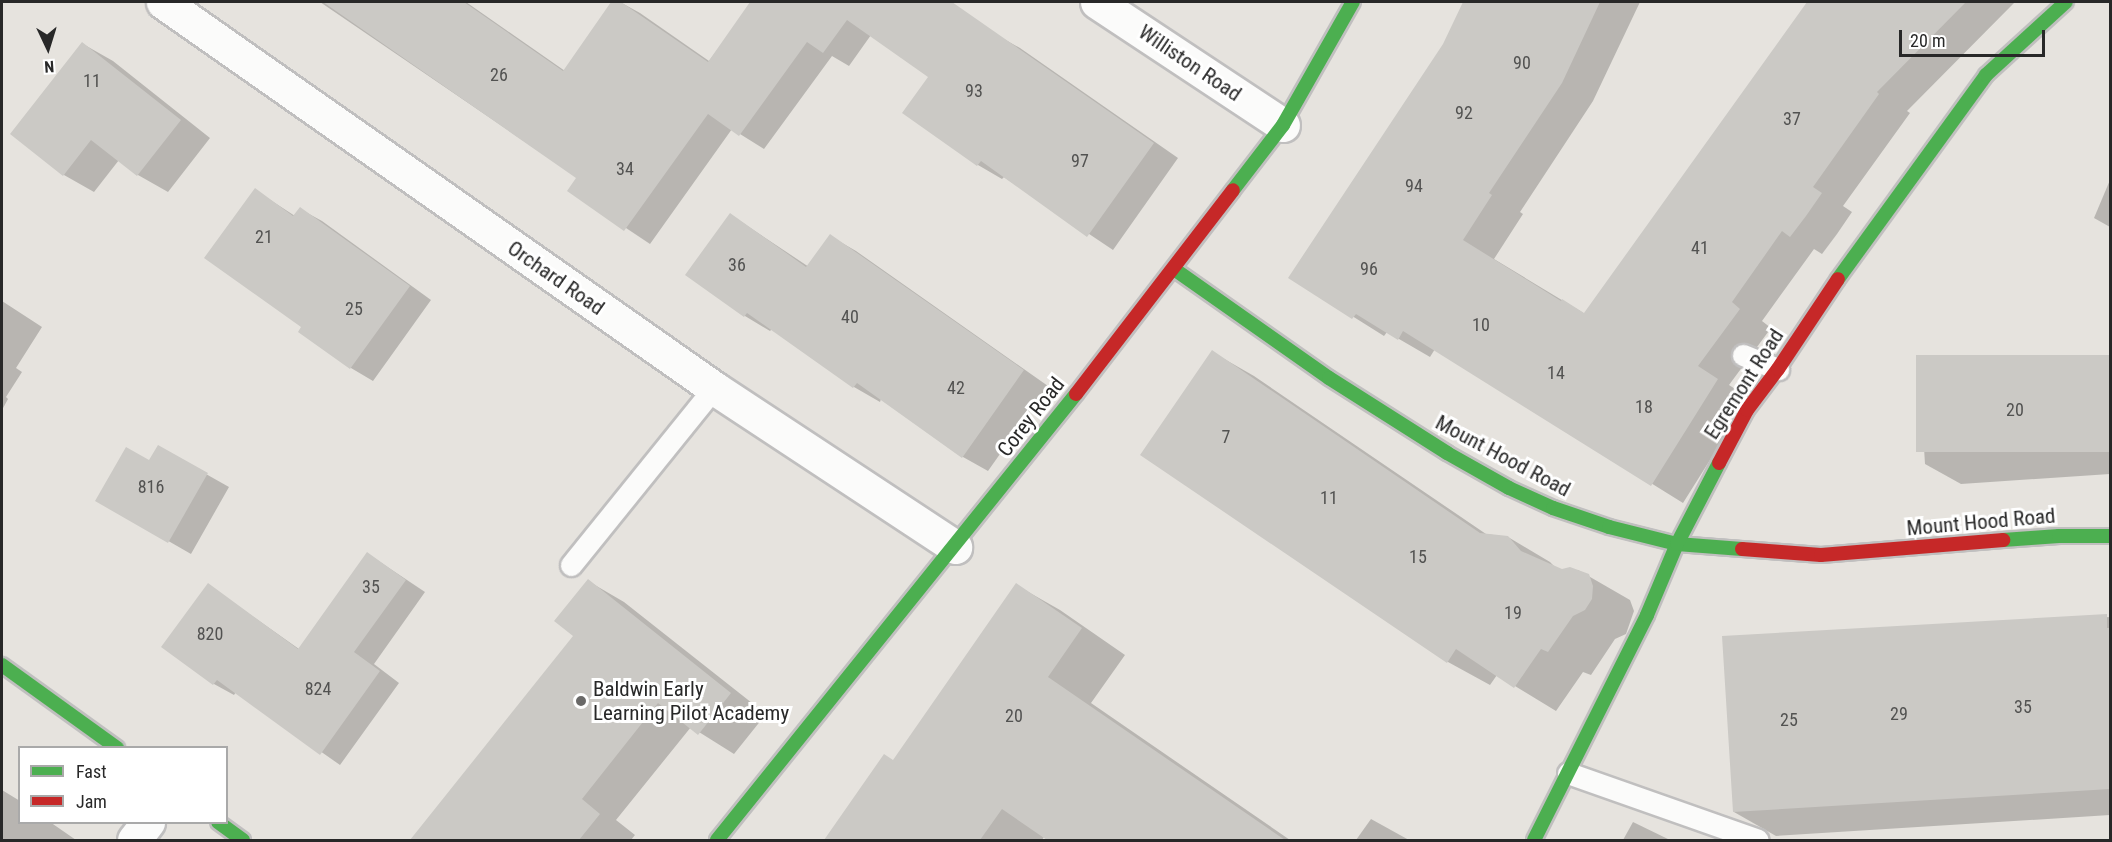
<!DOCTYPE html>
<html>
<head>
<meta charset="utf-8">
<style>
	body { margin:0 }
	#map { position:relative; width:2112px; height:842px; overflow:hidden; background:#e6e3de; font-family:"Roboto Condensed",sans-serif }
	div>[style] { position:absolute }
	.shadow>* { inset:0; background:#0003 }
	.building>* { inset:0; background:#cbc9c5; transform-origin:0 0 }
	.roads { filter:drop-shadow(2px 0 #c0bfbf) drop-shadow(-2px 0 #c0bfbf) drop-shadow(0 2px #c0bfbf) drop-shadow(0 -2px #c0bfbf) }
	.lane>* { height:21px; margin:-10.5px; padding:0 10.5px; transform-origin:10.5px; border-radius:10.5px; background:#fbfbfa }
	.street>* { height:33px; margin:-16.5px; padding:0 16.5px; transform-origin:16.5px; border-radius:16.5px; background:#fbfbfa }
	.fast>* { height:14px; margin:-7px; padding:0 7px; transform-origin:7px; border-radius:7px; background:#4caf50 }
	.jam>* { height:14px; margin:-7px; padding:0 7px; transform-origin:7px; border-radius:7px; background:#c62828 }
	.dots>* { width:16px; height:16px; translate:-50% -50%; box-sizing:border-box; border:3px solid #fff; border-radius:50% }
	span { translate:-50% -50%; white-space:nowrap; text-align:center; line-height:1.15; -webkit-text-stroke:6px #fff; paint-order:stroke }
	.number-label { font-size:18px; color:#525251 }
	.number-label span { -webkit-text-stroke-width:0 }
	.street-label { font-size:21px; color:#282828 }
	.poi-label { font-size:21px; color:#282828 }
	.left { translate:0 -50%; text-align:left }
	.frame { position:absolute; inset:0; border:3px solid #282828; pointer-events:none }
	.legend { position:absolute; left:18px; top:746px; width:210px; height:78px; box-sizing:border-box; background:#fff; border:2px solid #a9a9a9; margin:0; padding:8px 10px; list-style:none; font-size:18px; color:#282828 }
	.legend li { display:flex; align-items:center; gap:12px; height:30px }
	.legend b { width:30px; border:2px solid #a9a9a9 }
	.north { position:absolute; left:18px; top:18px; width:60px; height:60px; -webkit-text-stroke:4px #fff; paint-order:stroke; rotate:176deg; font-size:16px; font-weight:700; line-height:24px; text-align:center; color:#282828 }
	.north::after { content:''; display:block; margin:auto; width:21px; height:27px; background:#282828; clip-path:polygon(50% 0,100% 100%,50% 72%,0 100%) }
	.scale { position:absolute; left:1899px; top:30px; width:146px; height:27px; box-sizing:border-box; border:3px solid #282828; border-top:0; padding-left:8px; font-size:18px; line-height:21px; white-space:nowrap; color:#282828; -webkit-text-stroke:4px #fff; paint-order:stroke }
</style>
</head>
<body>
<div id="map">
	<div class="shadow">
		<i style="clip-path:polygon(320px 2px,466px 2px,565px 71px,613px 2px,620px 2px,640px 13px,709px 61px,753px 2px,937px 2px,991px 40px,995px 34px,1020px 48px,1178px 158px,1113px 250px,1004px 177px,1002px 179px,978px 165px,904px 113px,930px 77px,871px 35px,849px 66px,832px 56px,764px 149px,732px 129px,650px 244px,569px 190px,578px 178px)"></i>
		<i style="clip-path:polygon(1464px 2px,1640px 2px,1593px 101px,1520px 212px,1523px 214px,1494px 259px,1585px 314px,1789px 30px,1817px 2px,2015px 2px,1907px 111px,1910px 113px,1843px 206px,1852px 212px,1837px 234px,1822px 254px,1814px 249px,1762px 321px,1771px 328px,1729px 385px,1749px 398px,1683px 503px,1435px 349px,1430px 357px,1387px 332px,1384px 336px,1290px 277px,1444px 45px)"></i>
		<i style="clip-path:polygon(83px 44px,113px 61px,210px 138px,168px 192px,138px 175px,119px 160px,94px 192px,64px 175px)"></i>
		<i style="clip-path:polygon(2110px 180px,2110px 227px,2094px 218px)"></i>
		<i style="clip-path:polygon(255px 190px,295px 216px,300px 209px,322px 221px,431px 300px,373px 381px,351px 368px,303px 326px)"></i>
		<i style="clip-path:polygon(731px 215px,809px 267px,830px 236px,856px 251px,1048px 386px,988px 471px,963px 457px,881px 399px,880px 402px,854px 387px,772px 329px,770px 331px,745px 316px,687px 275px)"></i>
		<i style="clip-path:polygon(2px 301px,42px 327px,16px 368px,22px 372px,6px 397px,8px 399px,2px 410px)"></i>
		<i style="clip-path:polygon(1212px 352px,1254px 376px,1486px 534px,1508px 537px,1550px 562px,1555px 567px,1561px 570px,1578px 570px,1630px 600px,1634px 611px,1626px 634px,1615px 639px,1591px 675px,1583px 672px,1556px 711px,1497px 675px,1490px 685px,1448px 662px,1142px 455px)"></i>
		<i style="clip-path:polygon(2110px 356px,2110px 474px,1961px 484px,1925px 464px,1919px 371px)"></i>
		<i style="clip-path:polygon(158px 447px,229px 487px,191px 554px,97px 500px,150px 463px)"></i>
		<i style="clip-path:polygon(368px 554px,425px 592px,374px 664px,399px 683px,340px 765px,236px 692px,234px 695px,214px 684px,163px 647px,208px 585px,299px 649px)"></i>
		<i style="clip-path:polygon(588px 581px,624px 602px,766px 714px,734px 754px,691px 727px,616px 820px,635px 835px,631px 840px,432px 840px,420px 831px,575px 636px)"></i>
		<i style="clip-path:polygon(1016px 585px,1060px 610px,1125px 655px,1091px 703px,1290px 840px,1049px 840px,1044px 837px,1042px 840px,826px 840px,884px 756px,894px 761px)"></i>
		<i style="clip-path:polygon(2110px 617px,2110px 815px,1776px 836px,1734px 812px,1723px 638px)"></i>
		<i style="clip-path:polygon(2px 790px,20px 801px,20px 822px,50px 822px,76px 840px,2px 840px)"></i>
		<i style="clip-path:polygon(1371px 819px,1409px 840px,1356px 840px)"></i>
		<i style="clip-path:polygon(1633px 822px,1670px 840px,1623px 840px)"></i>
	</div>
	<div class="building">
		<i style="clip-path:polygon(323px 2px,464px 2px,563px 71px,611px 2px,621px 2px,708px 62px,750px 2px,952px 2px,1154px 143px,1087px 237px,981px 161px,977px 166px,902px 113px,928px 77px,847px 20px,823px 53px,807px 42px,739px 136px,708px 114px,624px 231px,567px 191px,576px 178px)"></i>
		<i style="clip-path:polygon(1463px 2px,1600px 2px,1562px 83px,1489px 193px,1492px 195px,1463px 240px,1561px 301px,1562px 299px,1584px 313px,1807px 2px,1966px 2px,1877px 92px,1879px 94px,1813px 187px,1822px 193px,1806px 216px,1790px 237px,1782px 231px,1732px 302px,1740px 309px,1698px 366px,1718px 379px,1651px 486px,1403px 331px,1398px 340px,1356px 314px,1352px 319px,1288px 278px,1443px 44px)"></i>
		<i style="clip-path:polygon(82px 42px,181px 120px,137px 176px,91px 140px,63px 176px,10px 134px)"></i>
		<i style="clip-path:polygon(255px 188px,293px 216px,300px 207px,410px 286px,350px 369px,298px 332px,301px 327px,204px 258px)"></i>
		<i style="clip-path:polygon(730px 213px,806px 267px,830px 234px,1024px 370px,962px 458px,857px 383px,853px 388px,747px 313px,744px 317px,685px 275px)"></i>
		<i style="clip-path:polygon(1212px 350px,1480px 533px,1508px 536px,1521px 551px,1562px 569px,1570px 567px,1589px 574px,1593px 586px,1592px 599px,1585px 610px,1573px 616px,1548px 652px,1541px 649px,1514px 688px,1456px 649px,1447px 663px,1140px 455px)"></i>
		<i style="left:2110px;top:355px;width:97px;height:194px;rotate:90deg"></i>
		<i style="clip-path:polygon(158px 445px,208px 473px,168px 543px,95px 501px,126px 447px,149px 460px)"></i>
		<i style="clip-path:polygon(367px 552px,406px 580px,354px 652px,380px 671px,320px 755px,217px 680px,213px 685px,161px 647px,208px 583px,298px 649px)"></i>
		<i style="clip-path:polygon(588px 579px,731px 693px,698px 735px,658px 703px,582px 799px,600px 814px,579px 840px,410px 840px,573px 636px,554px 621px)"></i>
		<i style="clip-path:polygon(1016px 583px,1082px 628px,1048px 677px,1285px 840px,1047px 840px,1002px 809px,980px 840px,824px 840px,884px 754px,893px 760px)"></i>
		<i style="clip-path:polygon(2107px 614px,2107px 628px,2110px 628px,2110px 789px,1733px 812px,1722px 636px)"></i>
	</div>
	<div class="roads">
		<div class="lane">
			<i style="left:1743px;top:355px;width:38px;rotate:22deg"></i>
			<i style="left:571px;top:565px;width:228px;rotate:-51.1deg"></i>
			<i style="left:1568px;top:773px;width:201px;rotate:19.4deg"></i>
		</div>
		<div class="street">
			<i style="left:163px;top:2px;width:673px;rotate:35.01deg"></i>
			<i style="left:714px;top:388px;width:289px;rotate:33.4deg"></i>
			<i style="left:1097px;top:2px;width:223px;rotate:33.5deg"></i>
			<i style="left:134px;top:840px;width:23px;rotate:-52deg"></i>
		</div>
		<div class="fast">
			<i style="left:1233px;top:190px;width:82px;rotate:-52.4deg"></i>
			<i style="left:1283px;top:125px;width:142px;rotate:-60.4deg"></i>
			<i style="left:1174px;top:269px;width:189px;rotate:35.1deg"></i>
			<i style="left:1329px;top:378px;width:140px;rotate:32.4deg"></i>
			<i style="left:1447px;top:453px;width:71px;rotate:29.4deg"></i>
			<i style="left:1509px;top:488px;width:48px;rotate:24.4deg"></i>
			<i style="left:1553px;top:508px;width:59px;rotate:18.7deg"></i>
			<i style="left:1609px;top:527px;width:70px;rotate:14deg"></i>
			<i style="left:1677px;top:544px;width:65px;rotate:4.4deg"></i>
			<i style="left:1838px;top:279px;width:252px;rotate:-54deg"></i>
			<i style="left:1986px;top:75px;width:108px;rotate:-42.4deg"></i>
			<i style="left:2003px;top:540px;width:56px;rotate:-4.1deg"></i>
			<i style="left:2059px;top:536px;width:51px"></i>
			<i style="left:2px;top:665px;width:142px;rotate:35.8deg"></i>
			<i style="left:218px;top:822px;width:31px;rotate:36deg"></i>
			<i style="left:717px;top:840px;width:573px;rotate:-51.17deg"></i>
			<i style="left:1534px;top:840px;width:252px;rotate:-63.3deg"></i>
			<i style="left:1647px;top:615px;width:77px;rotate:-67.1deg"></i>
			<i style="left:1677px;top:544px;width:91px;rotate:-62.6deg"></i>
		</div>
		<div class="jam">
			<i style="left:1076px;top:394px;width:257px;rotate:-52.4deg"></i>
			<i style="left:1719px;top:463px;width:60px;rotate:-62.2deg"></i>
			<i style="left:1747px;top:410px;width:51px;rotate:-52.9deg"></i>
			<i style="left:1778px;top:369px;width:108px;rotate:-56.3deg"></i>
			<i style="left:1742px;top:549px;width:79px;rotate:4.3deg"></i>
			<i style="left:1821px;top:555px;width:183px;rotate:-4.7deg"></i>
		</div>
	</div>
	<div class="dots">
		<i style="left:581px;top:701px;background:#6a6968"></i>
	</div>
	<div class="number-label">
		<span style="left:1522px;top:63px">90</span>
		<span style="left:499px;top:75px">26</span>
		<span style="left:92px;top:81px">11</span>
		<span style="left:974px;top:91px">93</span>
		<span style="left:1464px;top:113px">92</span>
		<span style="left:1792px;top:119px">37</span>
		<span style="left:1080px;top:161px">97</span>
		<span style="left:625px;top:169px">34</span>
		<span style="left:1414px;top:186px">94</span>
		<span style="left:264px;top:237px">21</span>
		<span style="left:1700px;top:248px">41</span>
		<span style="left:737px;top:265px">36</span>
		<span style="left:1369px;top:269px">96</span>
		<span style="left:354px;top:309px">25</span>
		<span style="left:850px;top:317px">40</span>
		<span style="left:1481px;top:325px">10</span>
		<span style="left:1556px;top:373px">14</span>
		<span style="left:956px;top:388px">42</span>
		<span style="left:1644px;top:407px">18</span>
		<span style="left:2015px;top:410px">20</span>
		<span style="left:1226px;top:437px">7</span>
		<span style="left:151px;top:487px">816</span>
		<span style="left:1329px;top:498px">11</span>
		<span style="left:1418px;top:557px">15</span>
		<span style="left:371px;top:587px">35</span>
		<span style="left:1513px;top:613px">19</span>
		<span style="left:210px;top:634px">820</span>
		<span style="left:318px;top:689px">824</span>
		<span style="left:2023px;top:707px">35</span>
		<span style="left:1899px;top:714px">29</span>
		<span style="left:1014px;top:716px">20</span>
		<span style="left:1789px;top:720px">25</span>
	</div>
	<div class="street-label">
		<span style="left:1190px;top:63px;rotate:34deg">Williston Road</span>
		<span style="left:556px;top:278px;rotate:35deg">Orchard Road</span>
		<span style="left:1744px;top:384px;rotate:-57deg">Egremont Road</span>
		<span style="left:1031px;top:417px;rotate:-52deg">Corey Road</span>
		<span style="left:1503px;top:456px;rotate:28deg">Mount Hood Road</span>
		<span style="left:1981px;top:522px;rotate:-5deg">Mount Hood Road</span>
	</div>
	<div class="poi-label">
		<span class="left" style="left:593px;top:701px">Baldwin Early<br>Learning Pilot Academy</span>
	</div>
	<div class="frame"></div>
	<ul class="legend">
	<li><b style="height:8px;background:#4caf50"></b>Fast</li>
	<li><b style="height:8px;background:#c62828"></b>Jam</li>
	</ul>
	<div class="north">N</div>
	<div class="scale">20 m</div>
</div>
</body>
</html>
